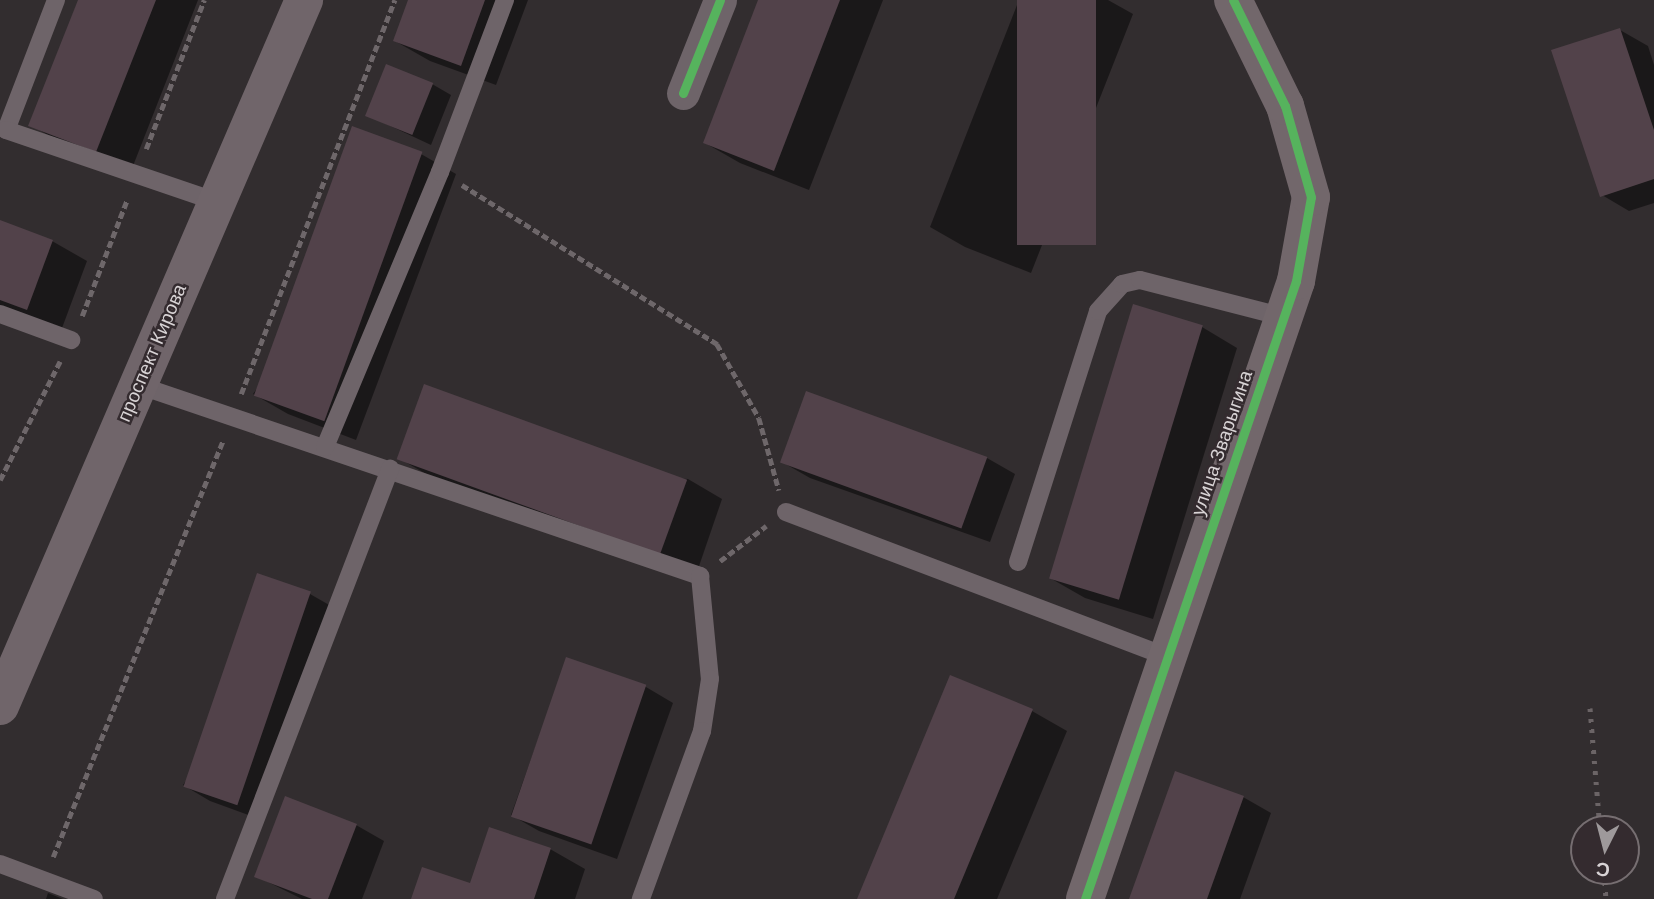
<!DOCTYPE html>
<html>
<head>
<meta charset="utf-8">
<style>
	body { margin:0 }
	#map { position:relative; width:1654px; height:899px; overflow:hidden; background:#322d2f; font-family:Arial,sans-serif }
	div>[style] { position:absolute }
	.shadow>* { inset:0; background:#0007 }
	.building>* { inset:0; background:#52424a; transform-origin:0 0 }
	.path>* { height:4.5px; margin-top:-2.25px; transform-origin:0; background:repeating-linear-gradient(90deg,#6e676a 0 7px,transparent 0 10.5px) }
	.lane>* { height:18px; margin:-9px; padding:0 9px; transform-origin:9px; border-radius:9px; background:#6e6469 }
	.street>* { height:33px; margin:-16.5px; padding:0 16.5px; transform-origin:16.5px; border-radius:16.5px; background:#6e6469 }
	.secondary>* { height:38px; margin:-19px; padding:0 19px; transform-origin:19px; border-radius:19px; background:#72676b }
	.primary>* { height:38px; margin:-19px; padding:0 19px; transform-origin:19px; border-radius:19px; background:#70656a }
	.rail>* { height:5px; margin-top:-2.5px; transform-origin:0; background:repeating-linear-gradient(90deg,#6b6466 0 3.5px,transparent 0 10.5px) }
	.cycleway>* { height:9px; margin:-4.5px; padding:0 4.5px; transform-origin:4.5px; border-radius:4.5px; background:#56b35d }
	span { translate:-50% -50%; white-space:nowrap; text-align:center; line-height:1.15; -webkit-text-stroke:5px #342b2f; paint-order:stroke }
	.street-label { font-size:19px; color:#d8d3d5 }
	.north { position:absolute; left:1570px; top:815px; width:70px; height:70px; box-sizing:border-box; background:#342b2f; border:2px solid #766e71; border-radius:50%; rotate:186deg; font-size:19px; font-weight:700; line-height:28px; text-align:center; color:#d8d3d5 }
	.north::after { content:''; display:block; margin:auto; width:24px; height:32px; background:#9e999b; clip-path:polygon(50% 0,100% 100%,50% 72%,0 100%) }
</style>
</head>
<body>
<div id="map">
	<div class="shadow">
		<i style="clip-path:polygon(80px 0,198px 0,131px 171px,65px 145px,31px 125px)"></i>
		<i style="clip-path:polygon(410px 0,528px 0,496px 85px,430px 61px,395px 41px)"></i>
		<i style="clip-path:polygon(760px 0,883px 0,809px 190px,740px 163px,705px 143px)"></i>
		<i style="clip-path:polygon(1019px 0,1108px 0,1133px 14px,1031px 273px,965px 247px,930px 227px)"></i>
		<i style="clip-path:polygon(1620px 30px,1648px 46px,1654px 65px,1654px 203px,1629px 211px,1602px 195px)"></i>
		<i style="clip-path:polygon(432px 84px,451px 95px,431px 145px,367px 115px)"></i>
		<i style="clip-path:polygon(421px 154px,456px 174px,356px 440px,288px 414px,253px 394px)"></i>
		<i style="clip-path:polygon(0 222px,52px 241px,87px 261px,62px 328px,0 305px)"></i>
		<i style="clip-path:polygon(1202px 327px,1237px 348px,1153px 619px,1085px 598px,1050px 578px)"></i>
		<i style="clip-path:polygon(987px 458px,1015px 474px,990px 542px,810px 478px,782px 462px)"></i>
		<i style="clip-path:polygon(400px 459px,688px 479px,722px 499px,697px 572px,435px 479px)"></i>
		<i style="clip-path:polygon(310px 594px,338px 610px,262px 820px,210px 801px,183px 785px)"></i>
		<i style="clip-path:polygon(567px 659px,646px 687px,673px 703px,617px 859px,539px 831px,511px 815px)"></i>
		<i style="clip-path:polygon(1032px 711px,1067px 731px,997px 899px,859px 899px)"></i>
		<i style="clip-path:polygon(1243px 797px,1271px 813px,1240px 899px,1130px 899px)"></i>
		<i style="clip-path:polygon(356px 825px,384px 841px,362px 899px,302px 899px,256px 876px)"></i>
		<i style="clip-path:polygon(550px 849px,585px 869px,575px 899px,413px 899px,471px 885px)"></i>
		<i style="clip-path:polygon(48px 893px,63px 899px,46px 899px)"></i>
	</div>
	<div class="building">
		<i style="clip-path:polygon(78px 0,156px 0,96px 152px,28px 126px)"></i>
		<i style="clip-path:polygon(408px 0,485px 0,461px 66px,393px 41px)"></i>
		<i style="clip-path:polygon(758px 0,840px 0,774px 171px,703px 143px)"></i>
		<i style="left:1017px;top:0;width:79px;height:245px"></i>
		<i style="clip-path:polygon(1620px 28px,1654px 130px,1654px 179px,1600px 197px,1551px 50px)"></i>
		<i style="left:386px;top:64px;width:51px;height:56px;rotate:22deg"></i>
		<i style="left:352px;top:126px;width:75px;height:287px;rotate:20deg"></i>
		<i style="clip-path:polygon(0 220px,53px 240px,27px 310px,0 300px)"></i>
		<i style="left:1133px;top:304px;width:73px;height:287px;rotate:17deg"></i>
		<i style="left:424px;top:384px;width:280px;height:80px;rotate:20deg"></i>
		<i style="left:806px;top:391px;width:193px;height:76px;rotate:20deg"></i>
		<i style="left:257px;top:573px;width:57px;height:226px;rotate:19deg"></i>
		<i style="left:566px;top:657px;width:85px;height:169px;rotate:19deg"></i>
		<i style="clip-path:polygon(950px 675px,1033px 709px,954px 899px,857px 899px)"></i>
		<i style="clip-path:polygon(1175px 771px,1244px 796px,1207px 899px,1129px 899px)"></i>
		<i style="clip-path:polygon(285px 796px,357px 824px,328px 899px,312px 899px,254px 877px)"></i>
		<i style="clip-path:polygon(489px 827px,551px 848px,534px 899px,411px 899px,422px 867px,470px 883px)"></i>
	</div>
	<div class="path">
		<i style="left:146px;top:149px;width:160px;rotate:-68.7deg"></i>
		<i style="left:462px;top:185px;width:301px;rotate:31.9deg"></i>
		<i style="left:717px;top:344px;width:85px;rotate:60.4deg"></i>
		<i style="left:759px;top:418px;width:75px;rotate:74.5deg"></i>
		<i style="left:82px;top:316px;width:124px;rotate:-68.8deg"></i>
		<i style="left:241px;top:394px;width:423px;rotate:-68.7deg"></i>
		<i style="left:0;top:480px;width:133px;rotate:-63.2deg"></i>
		<i style="left:720px;top:561px;width:58px;rotate:-37.3deg"></i>
		<i style="left:53px;top:857px;width:449px;rotate:-67.8deg"></i>
	</div>
	<div class="lane">
		<i style="left:56px;top:0;width:139px;rotate:111deg"></i>
		<i style="left:6px;top:130px;width:223px;rotate:18.8deg"></i>
		<i style="left:0;top:314px;width:76px;rotate:20.1deg"></i>
		<i style="left:138px;top:385px;width:594px;rotate:18.77deg"></i>
		<i style="left:700px;top:576px;width:103px;rotate:84.5deg"></i>
		<i style="left:710px;top:679px;width:53px;rotate:98.7deg"></i>
		<i style="left:702px;top:731px;width:179px;rotate:110deg"></i>
		<i style="left:325px;top:447px;width:298px;rotate:-67.3deg"></i>
		<i style="left:440px;top:172px;width:184px;rotate:-69.3deg"></i>
		<i style="left:786px;top:512px;width:409px;rotate:20.8deg"></i>
		<i style="left:1018px;top:562px;width:263px;rotate:-72.3deg"></i>
		<i style="left:1098px;top:311px;width:36px;rotate:-48deg"></i>
		<i style="left:1122px;top:284px;width:18px;rotate:-13deg"></i>
		<i style="left:1140px;top:280px;width:149px;rotate:14.4deg"></i>
		<i style="left:0;top:864px;width:100px;rotate:20.4deg"></i>
		<i style="left:225px;top:899px;width:461px;rotate:-69deg"></i>
	</div>
	<div class="street">
		<i style="left:683px;top:93px;width:100px;rotate:-68.3deg"></i>
	</div>
	<div class="secondary">
		<i style="left:1085px;top:899px;width:653px;rotate:-71.15deg"></i>
		<i style="left:1296px;top:281px;width:85px;rotate:-79.9deg"></i>
		<i style="left:1311px;top:197px;width:95px;rotate:-105.9deg"></i>
		<i style="left:1285px;top:106px;width:118px;rotate:-116.1deg"></i>
	</div>
	<div class="primary">
		<i style="left:0;top:706px;width:769px;rotate:-66.7deg"></i>
	</div>
	<div class="rail">
		<i style="left:1590px;top:708px;width:121px;rotate:85.3deg"></i>
		<i style="left:1604px;top:871px;width:28px;rotate:86deg"></i>
	</div>
	<div class="cycleway">
		<i style="left:683px;top:93px;width:100px;rotate:-68.3deg"></i>
		<i style="left:1085px;top:899px;width:653px;rotate:-71.15deg"></i>
		<i style="left:1296px;top:281px;width:85px;rotate:-79.9deg"></i>
		<i style="left:1311px;top:197px;width:95px;rotate:-105.9deg"></i>
		<i style="left:1285px;top:106px;width:118px;rotate:-116.1deg"></i>
	</div>
	<div class="street-label">
		<span style="left:152px;top:353px;rotate:-67deg">проспект Кирова</span>
		<span style="left:1222px;top:443px;rotate:-71deg">улица Зварыгина</span>
	</div>
	<div class="north">С</div>
</div>
</body>
</html>
